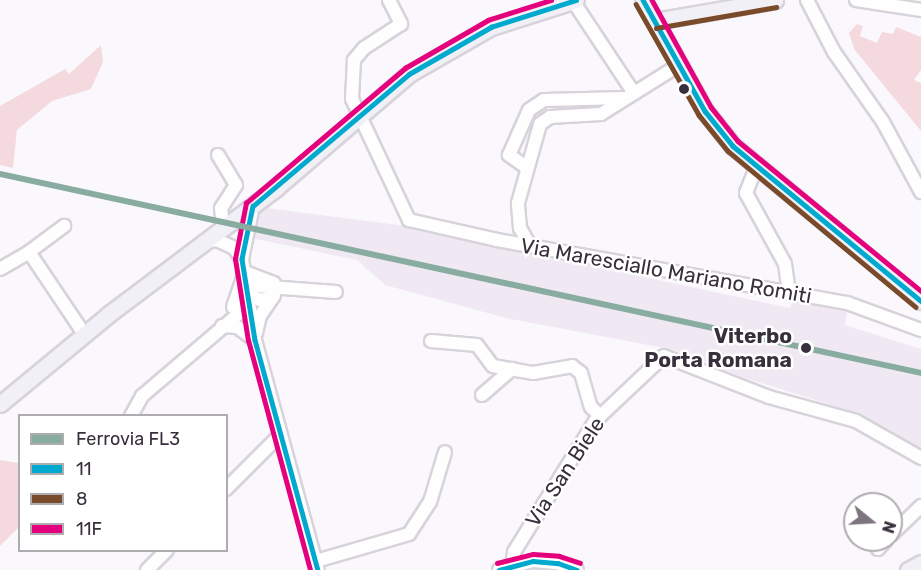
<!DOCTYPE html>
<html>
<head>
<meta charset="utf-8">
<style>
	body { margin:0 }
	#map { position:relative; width:921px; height:570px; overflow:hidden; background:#fbf8fd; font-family:Rubik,sans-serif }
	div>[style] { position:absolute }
	.built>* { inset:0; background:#f0e9f4 }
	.green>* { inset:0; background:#f4dadf }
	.roads { filter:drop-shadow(2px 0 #d8d3db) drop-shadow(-2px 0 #d8d3db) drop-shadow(0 2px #d8d3db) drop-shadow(0 -2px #d8d3db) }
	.minor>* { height:12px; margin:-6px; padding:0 6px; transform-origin:6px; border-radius:6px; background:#fefeff }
	.major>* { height:15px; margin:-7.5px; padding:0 7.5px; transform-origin:7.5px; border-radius:7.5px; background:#f1f0f6 }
	.bus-1>* { height:4.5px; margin:-2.25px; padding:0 2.25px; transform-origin:2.25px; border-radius:2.25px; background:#00a9ce }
	.bus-2>* { height:4.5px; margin:-2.25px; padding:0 2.25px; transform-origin:2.25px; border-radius:2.25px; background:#7a4b2a }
	.bus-3>* { height:4.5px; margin:-2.25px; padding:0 2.25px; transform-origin:2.25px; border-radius:2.25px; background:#e5007d }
	.rail-1>* { height:6px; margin:-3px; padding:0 3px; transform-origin:3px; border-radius:3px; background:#88aca0 }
	.dots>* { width:16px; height:16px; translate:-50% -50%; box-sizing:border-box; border:3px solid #fff; border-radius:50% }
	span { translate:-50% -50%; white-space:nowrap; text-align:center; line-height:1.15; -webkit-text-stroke:5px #fff; paint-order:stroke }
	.street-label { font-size:21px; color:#372f3b }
	.stop-label { font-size:21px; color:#372f3b; font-weight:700 }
	.right { translate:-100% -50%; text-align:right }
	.legend { position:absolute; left:18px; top:414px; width:210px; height:138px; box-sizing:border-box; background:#fff; border:2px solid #afacb1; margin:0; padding:8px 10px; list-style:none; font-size:18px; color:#372f3b }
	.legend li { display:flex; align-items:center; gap:12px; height:30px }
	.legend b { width:30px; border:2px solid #afacb1 }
	.north { position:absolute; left:843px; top:492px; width:60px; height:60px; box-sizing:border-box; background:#fff; border:2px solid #afacb1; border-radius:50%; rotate:108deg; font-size:16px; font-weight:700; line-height:24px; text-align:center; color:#372f3b }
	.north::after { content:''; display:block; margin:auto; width:21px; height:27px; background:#7c757f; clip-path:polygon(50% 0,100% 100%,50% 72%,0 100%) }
</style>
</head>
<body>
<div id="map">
	<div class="built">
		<i style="clip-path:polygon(267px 208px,406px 226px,790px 308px,793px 299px,847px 311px,845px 325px,921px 349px,921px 451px,847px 410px,745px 378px,675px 350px,506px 318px,385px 285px,357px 260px,251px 238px,260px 211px)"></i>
	</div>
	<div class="green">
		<i style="clip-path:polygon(857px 24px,863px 26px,860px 36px,877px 43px,882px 32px,893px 34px,896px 27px,921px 37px,921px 70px,914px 80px,921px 83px,921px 131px,854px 49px,849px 33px)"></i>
		<i style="clip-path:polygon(101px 45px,103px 62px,91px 89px,52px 101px,17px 130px,13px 168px,0 165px,0 106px,65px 69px,69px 74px)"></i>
		<i style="clip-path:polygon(0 460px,19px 463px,20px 526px,0 546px)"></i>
	</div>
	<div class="roads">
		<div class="minor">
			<i style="left:389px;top:0;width:27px;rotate:63deg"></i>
			<i style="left:401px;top:24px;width:44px;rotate:147deg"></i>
			<i style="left:364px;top:48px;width:16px;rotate:130deg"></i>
			<i style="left:354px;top:60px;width:39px;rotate:93deg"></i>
			<i style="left:352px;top:99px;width:134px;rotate:64.8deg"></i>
			<i style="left:409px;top:220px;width:90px;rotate:12.8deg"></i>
			<i style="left:497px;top:240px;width:356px;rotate:10.2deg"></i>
			<i style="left:847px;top:303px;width:79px;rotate:20deg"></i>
			<i style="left:807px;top:0;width:59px;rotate:62.6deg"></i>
			<i style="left:834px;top:52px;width:85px;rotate:55deg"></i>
			<i style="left:883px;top:122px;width:80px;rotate:61.5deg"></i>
			<i style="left:856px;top:0;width:66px;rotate:8.7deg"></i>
			<i style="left:573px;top:1px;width:110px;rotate:56.5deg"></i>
			<i style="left:218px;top:155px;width:35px;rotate:59deg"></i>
			<i style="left:236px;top:185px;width:27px;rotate:123deg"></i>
			<i style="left:221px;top:208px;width:20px;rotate:84deg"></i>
			<i style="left:526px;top:167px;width:21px;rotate:-145deg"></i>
			<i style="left:509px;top:155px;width:49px;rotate:-66deg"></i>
			<i style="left:529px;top:110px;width:18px;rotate:-34deg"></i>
			<i style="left:544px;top:100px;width:81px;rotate:-1.4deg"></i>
			<i style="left:756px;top:168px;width:27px;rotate:112deg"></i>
			<i style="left:746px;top:193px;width:81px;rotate:61.2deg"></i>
			<i style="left:785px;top:264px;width:28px;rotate:82deg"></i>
			<i style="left:253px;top:206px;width:54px;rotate:101.7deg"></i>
			<i style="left:242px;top:259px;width:82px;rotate:80.9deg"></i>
			<i style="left:255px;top:340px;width:238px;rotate:74.7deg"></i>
			<i style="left:203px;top:242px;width:14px;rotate:-8deg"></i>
			<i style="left:217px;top:240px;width:19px;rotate:25deg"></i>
			<i style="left:234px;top:248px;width:14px;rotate:54deg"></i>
			<i style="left:530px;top:246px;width:21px;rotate:-119deg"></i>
			<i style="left:520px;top:228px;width:25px;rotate:-95deg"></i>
			<i style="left:518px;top:203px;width:82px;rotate:-74.4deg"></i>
			<i style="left:540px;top:124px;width:12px;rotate:-35deg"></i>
			<i style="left:550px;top:117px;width:51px;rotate:-3.4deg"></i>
			<i style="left:601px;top:114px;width:92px;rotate:-32.1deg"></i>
			<i style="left:29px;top:252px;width:44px;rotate:-36.6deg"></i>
			<i style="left:0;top:269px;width:34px;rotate:-30deg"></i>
			<i style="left:29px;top:252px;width:99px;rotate:56.1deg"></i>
			<i style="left:271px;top:298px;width:11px;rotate:170deg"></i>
			<i style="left:260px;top:300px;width:14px;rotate:-155deg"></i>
			<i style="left:247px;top:294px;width:12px;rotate:-42deg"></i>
			<i style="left:256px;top:286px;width:80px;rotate:4.3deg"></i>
			<i style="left:233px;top:307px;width:37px;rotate:-71deg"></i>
			<i style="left:245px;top:272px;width:31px;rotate:21deg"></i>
			<i style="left:222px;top:326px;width:15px;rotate:4deg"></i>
			<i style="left:237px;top:327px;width:22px;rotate:36deg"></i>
			<i style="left:256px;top:333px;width:17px;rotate:-77deg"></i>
			<i style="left:260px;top:316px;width:25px;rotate:-56deg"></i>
			<i style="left:431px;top:341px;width:46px;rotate:5deg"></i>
			<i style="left:477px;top:345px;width:26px;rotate:53deg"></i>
			<i style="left:493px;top:366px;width:41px;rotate:9.9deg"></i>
			<i style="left:533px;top:373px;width:40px;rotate:-10deg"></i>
			<i style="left:572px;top:366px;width:11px;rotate:38deg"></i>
			<i style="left:581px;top:373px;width:35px;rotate:74deg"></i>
			<i style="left:591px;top:407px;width:13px;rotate:45deg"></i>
			<i style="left:482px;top:395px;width:40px;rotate:-41deg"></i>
			<i style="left:131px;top:416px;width:23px;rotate:-61deg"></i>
			<i style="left:142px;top:396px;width:140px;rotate:-40.4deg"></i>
			<i style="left:226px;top:489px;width:75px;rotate:-45deg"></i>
			<i style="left:891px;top:535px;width:42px;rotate:-44deg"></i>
			<i style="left:878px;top:549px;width:12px;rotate:-48deg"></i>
			<i style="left:316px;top:561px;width:97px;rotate:-16.2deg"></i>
			<i style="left:409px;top:534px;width:38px;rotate:-57deg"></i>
			<i style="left:430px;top:502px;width:52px;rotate:-73.3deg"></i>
			<i style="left:512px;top:565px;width:13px;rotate:-81deg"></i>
			<i style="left:514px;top:552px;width:155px;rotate:-58.2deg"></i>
			<i style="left:596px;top:420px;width:93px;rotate:-43.3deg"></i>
			<i style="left:664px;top:356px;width:113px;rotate:21.3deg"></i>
			<i style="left:769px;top:397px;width:90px;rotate:15.4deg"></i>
			<i style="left:856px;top:421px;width:75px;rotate:29.6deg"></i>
			<i style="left:147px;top:570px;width:28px;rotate:-45deg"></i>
			<i style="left:499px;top:570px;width:35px;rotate:-15deg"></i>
			<i style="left:533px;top:561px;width:25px;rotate:5deg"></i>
			<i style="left:558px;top:563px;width:20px;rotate:20deg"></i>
		</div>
		<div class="major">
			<i style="left:643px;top:0;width:127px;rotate:60.8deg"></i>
			<i style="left:705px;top:111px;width:45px;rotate:51.3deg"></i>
			<i style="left:733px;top:146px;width:244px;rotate:39.5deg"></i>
			<i style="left:655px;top:21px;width:122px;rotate:-9.9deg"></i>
			<i style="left:0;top:404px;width:141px;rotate:-39.5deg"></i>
			<i style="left:109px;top:314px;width:209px;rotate:-37deg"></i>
			<i style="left:276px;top:188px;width:175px;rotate:-40.6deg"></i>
			<i style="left:409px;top:74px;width:95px;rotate:-29.8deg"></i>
			<i style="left:491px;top:27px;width:89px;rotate:-17.6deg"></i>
			<i style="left:908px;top:570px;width:15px;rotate:-28deg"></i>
		</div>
	</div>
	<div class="bus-1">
		<i style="left:643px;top:0;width:127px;rotate:60.8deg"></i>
		<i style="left:705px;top:111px;width:45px;rotate:51.3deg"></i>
		<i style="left:733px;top:146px;width:244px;rotate:39.5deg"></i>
		<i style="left:253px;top:206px;width:204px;rotate:-40.2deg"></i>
		<i style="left:409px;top:74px;width:95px;rotate:-29.8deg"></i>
		<i style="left:491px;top:27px;width:89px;rotate:-17.6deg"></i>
		<i style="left:253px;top:206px;width:54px;rotate:101.7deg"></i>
		<i style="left:242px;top:259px;width:82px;rotate:80.9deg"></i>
		<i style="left:255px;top:340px;width:238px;rotate:74.7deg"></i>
		<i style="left:499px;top:570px;width:35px;rotate:-15deg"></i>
		<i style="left:533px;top:561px;width:25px;rotate:5deg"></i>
		<i style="left:558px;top:563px;width:20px;rotate:20deg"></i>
	</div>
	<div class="bus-2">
		<i style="left:636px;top:4px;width:128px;rotate:60.4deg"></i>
		<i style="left:699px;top:115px;width:46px;rotate:51.1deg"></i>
		<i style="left:728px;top:151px;width:244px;rotate:39.7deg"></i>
		<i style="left:656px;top:28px;width:122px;rotate:-9.9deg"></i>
	</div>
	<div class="bus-3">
		<i style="left:652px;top:0;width:122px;rotate:61.1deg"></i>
		<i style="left:711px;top:107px;width:43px;rotate:51.5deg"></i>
		<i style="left:738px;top:141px;width:237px;rotate:39.3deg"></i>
		<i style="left:497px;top:563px;width:37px;rotate:-14deg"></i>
		<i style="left:533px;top:554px;width:26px;rotate:4deg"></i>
		<i style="left:559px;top:556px;width:22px;rotate:18deg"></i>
		<i style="left:310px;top:570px;width:237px;rotate:-105.1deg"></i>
		<i style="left:248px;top:341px;width:83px;rotate:-99deg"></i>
		<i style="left:235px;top:259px;width:57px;rotate:-78.9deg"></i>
		<i style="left:246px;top:203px;width:209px;rotate:-40.3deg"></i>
		<i style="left:405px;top:68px;width:96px;rotate:-30deg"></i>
		<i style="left:488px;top:20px;width:66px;rotate:-17.6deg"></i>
	</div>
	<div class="rail-1">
		<i style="left:0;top:174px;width:942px;rotate:12.19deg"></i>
	</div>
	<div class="dots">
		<i style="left:684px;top:89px;background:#372f3b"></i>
		<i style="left:806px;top:348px;background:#372f3b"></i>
	</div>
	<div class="street-label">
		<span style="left:666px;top:271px;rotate:10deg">Via Maresciallo Mariano Romiti</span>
		<span style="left:565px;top:472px;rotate:-57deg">Via San Biele</span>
	</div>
	<div class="stop-label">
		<span class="right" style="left:792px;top:348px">Viterbo<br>Porta Romana</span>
	</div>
	<ul class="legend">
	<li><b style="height:8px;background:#88aca0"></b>Ferrovia FL3</li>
	<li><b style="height:8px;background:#00a9ce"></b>11</li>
	<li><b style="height:8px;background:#7a4b2a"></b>8</li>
	<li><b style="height:8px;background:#e5007d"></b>11F</li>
	</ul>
	<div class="north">N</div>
</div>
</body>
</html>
